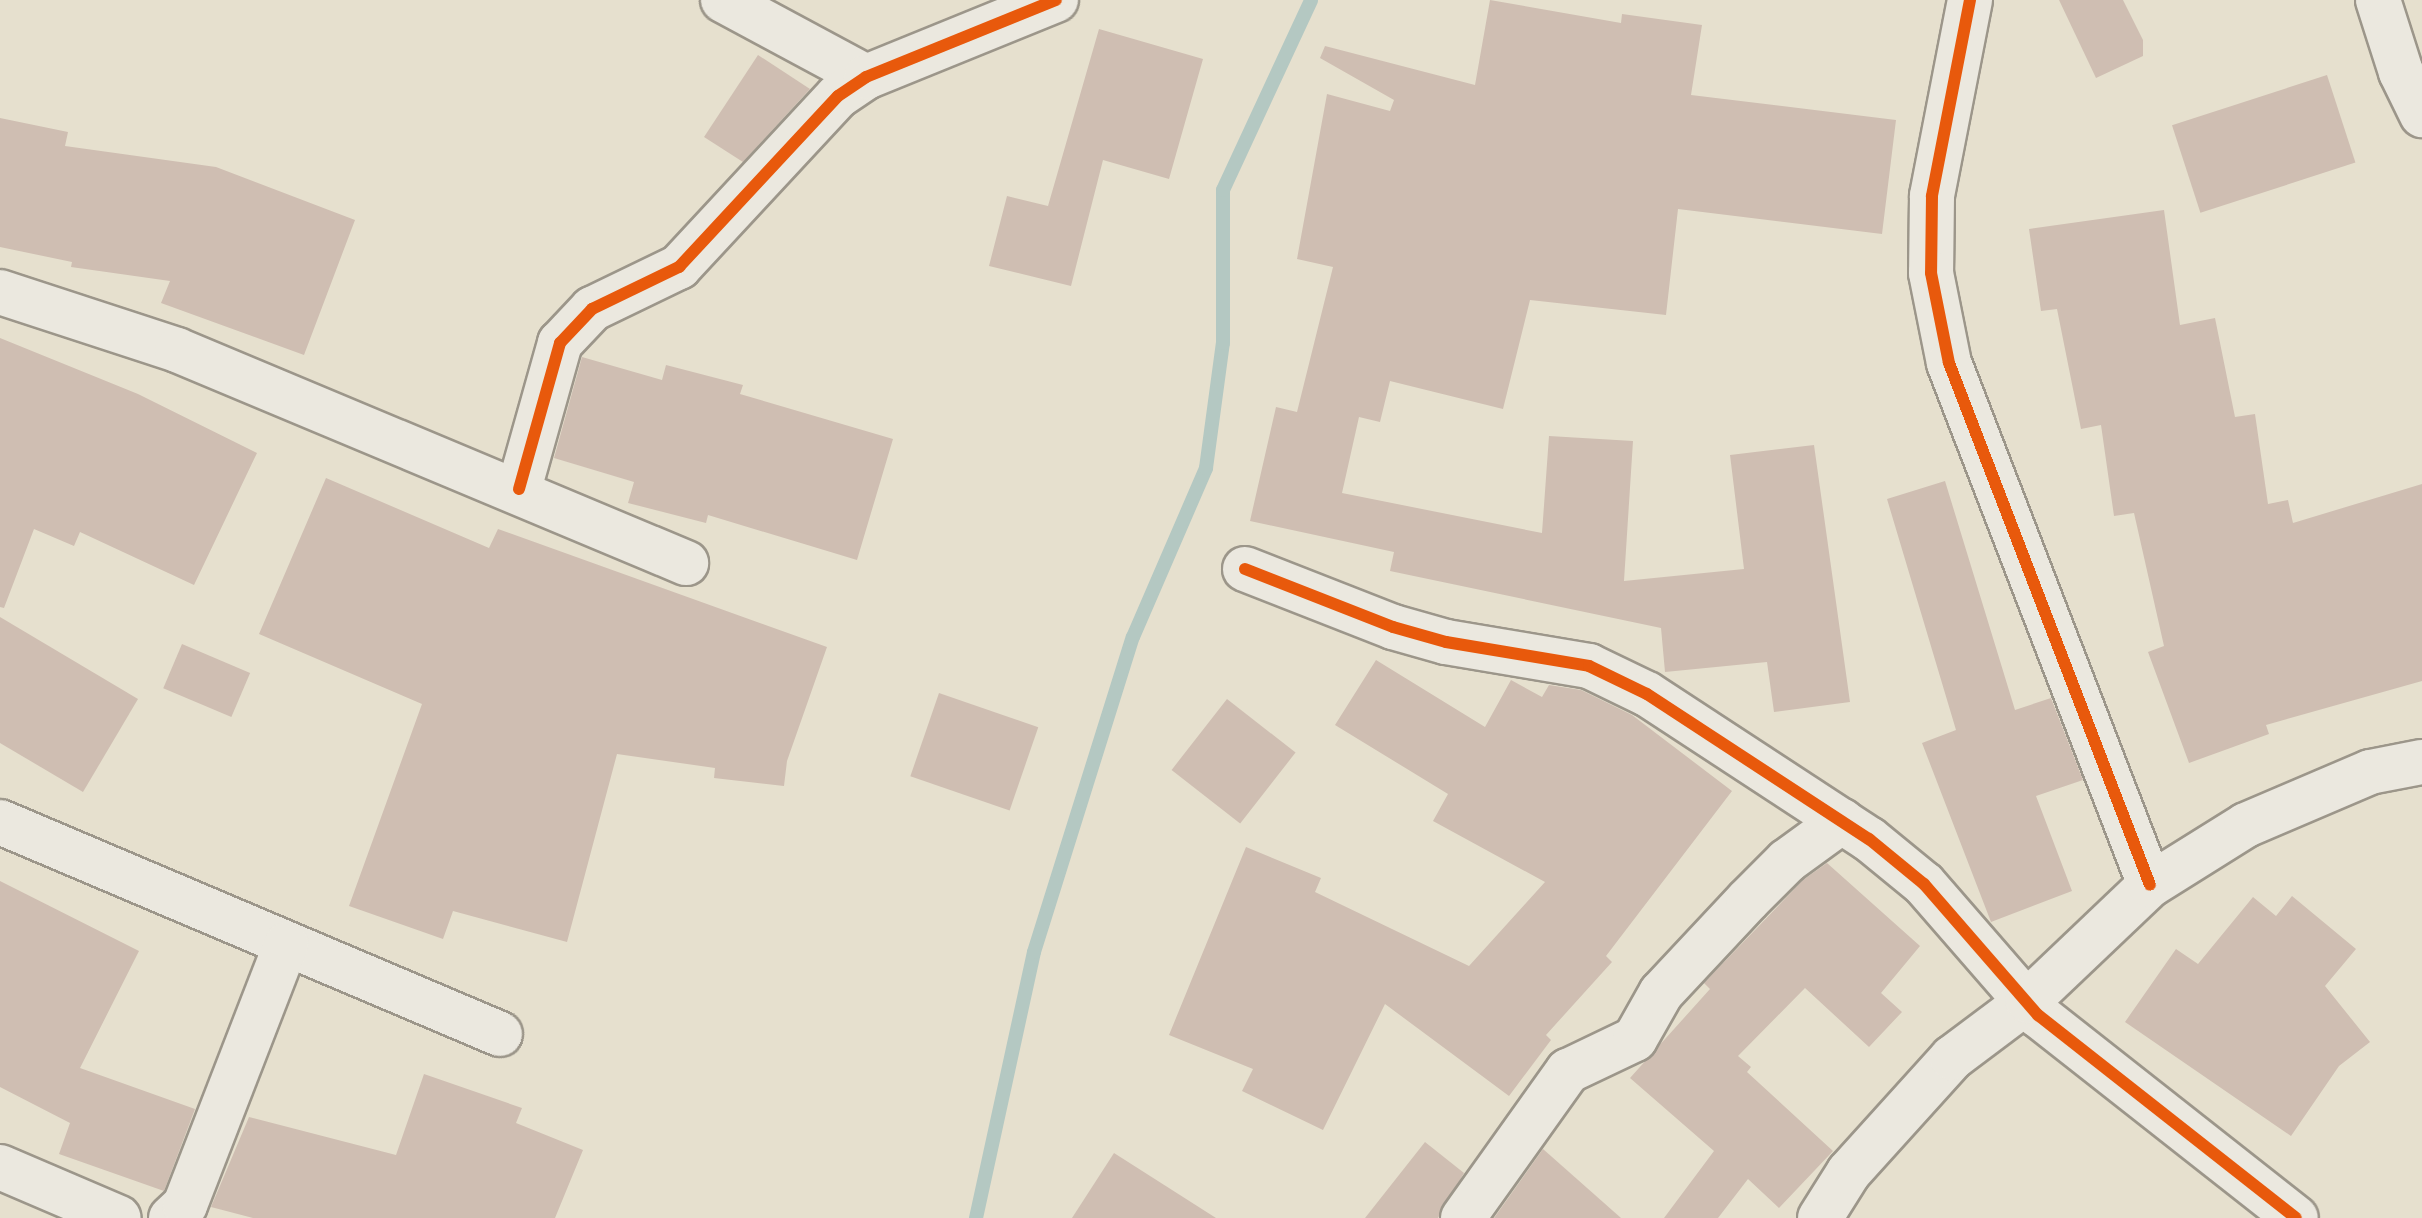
<!DOCTYPE html>
<html>
<head>
<meta charset="utf-8">
<style>
	body { margin:0 }
	#map { position:relative; width:2422px; height:1218px; overflow:hidden; background:#e6e0ce; font-family:Vollkorn,serif }
	div>[style] { position:absolute }
	.stream>* { height:14px; margin:-7px; padding:0 7px; transform-origin:7px; border-radius:7px; background:#b4c8c2 }
	.building>* { inset:0; background:#cfbeb2; transform-origin:0 0 }
	.roads { filter:drop-shadow(2px 0 #9c968a) drop-shadow(-2px 0 #9c968a) drop-shadow(0 2px #9c968a) drop-shadow(0 -2px #9c968a) }
	.minor>* { height:44px; margin:-22px; padding:0 22px; transform-origin:22px; border-radius:22px; background:#ebe8df }
	.cycleway>* { height:12px; margin:-6px; padding:0 6px; transform-origin:6px; border-radius:6px; background:#e8590c }
	span { translate:-50% -50%; white-space:nowrap; text-align:center; line-height:1.15; -webkit-text-stroke:6px #f5eed9; paint-order:stroke }
</style>
</head>
<body>
<div id="map">
	<div class="stream">
		<i style="left:976px;top:1218px;width:272px;rotate:-77.7deg"></i>
		<i style="left:1034px;top:952px;width:330px;rotate:-72.6deg"></i>
		<i style="left:1133px;top:637px;width:184px;rotate:-66.6deg"></i>
		<i style="left:1206px;top:468px;width:126px;rotate:-82.3deg"></i>
		<i style="left:1223px;top:343px;width:153px;rotate:-90deg"></i>
		<i style="left:1223px;top:190px;width:209px;rotate:-65.1deg"></i>
	</div>
	<div class="building">
		<i style="clip-path:polygon(1490px 0,1621px 23px,1622px 14px,1702px 25px,1691px 95px,1896px 120px,1882px 234px,1678px 209px,1666px 315px,1530px 300px,1503px 409px,1390px 381px,1380px 422px,1359px 417px,1342px 493px,1542px 533px,1549px 436px,1633px 441px,1624px 581px,1744px 569px,1730px 455px,1814px 445px,1850px 702px,1774px 712px,1767px 662px,1665px 672px,1661px 628px,1390px 571px,1394px 552px,1250px 521px,1276px 407px,1297px 412px,1333px 267px,1297px 259px,1327px 94px,1390px 111px,1394px 100px,1320px 58px,1325px 46px,1475px 85px)"></i>
		<i style="clip-path:polygon(2059px 0,2123px 0,2143px 40px,2143px 56px,2096px 78px)"></i>
		<i style="clip-path:polygon(1099px 29px,1203px 59px,1169px 179px,1103px 160px,1071px 286px,989px 266px,1007px 196px,1048px 206px)"></i>
		<i style="clip-path:polygon(758px 55px,810px 89px,743px 162px,704px 137px)"></i>
		<i style="left:2327px;top:75px;width:92px;height:163px;rotate:72deg"></i>
		<i style="clip-path:polygon(0 118px,68px 132px,65px 146px,216px 167px,355px 220px,304px 355px,161px 303px,170px 281px,71px 267px,72px 262px,0 247px)"></i>
		<i style="clip-path:polygon(2164px 210px,2180px 325px,2215px 318px,2235px 417px,2255px 414px,2268px 504px,2288px 500px,2293px 523px,2422px 484px,2422px 681px,2266px 725px,2269px 734px,2189px 763px,2148px 652px,2164px 646px,2134px 513px,2114px 516px,2101px 425px,2081px 429px,2057px 309px,2041px 311px,2029px 229px)"></i>
		<i style="clip-path:polygon(0 338px,138px 394px,257px 453px,194px 585px,80px 532px,74px 546px,34px 529px,4px 608px,0 607px)"></i>
		<i style="clip-path:polygon(582px 357px,662px 380px,666px 365px,743px 385px,740px 394px,893px 439px,857px 560px,708px 515px,706px 523px,628px 503px,634px 482px,554px 458px)"></i>
		<i style="clip-path:polygon(326px 478px,489px 548px,498px 529px,827px 647px,787px 761px,784px 786px,714px 778px,715px 768px,617px 754px,567px 942px,453px 911px,443px 939px,349px 906px,422px 704px,259px 634px)"></i>
		<i style="clip-path:polygon(1945px 481px,2015px 710px,2051px 698px,2083px 780px,2036px 796px,2072px 891px,1991px 922px,1922px 743px,1956px 730px,1887px 499px)"></i>
		<i style="clip-path:polygon(0 617px,138px 699px,83px 792px,0 743px)"></i>
		<i style="left:182px;top:644px;width:74px;height:48px;rotate:23deg"></i>
		<i style="clip-path:polygon(1376px 660px,1485px 727px,1511px 680px,1542px 697px,1549px 685px,1581px 690px,1632px 715px,1732px 791px,1606px 956px,1612px 962px,1546px 1035px,1551px 1040px,1509px 1096px,1385px 1004px,1323px 1130px,1242px 1091px,1253px 1069px,1169px 1035px,1246px 847px,1321px 878px,1315px 892px,1469px 966px,1545px 882px,1433px 821px,1448px 794px,1335px 725px)"></i>
		<i style="left:939px;top:693px;width:105px;height:88px;rotate:19deg"></i>
		<i style="left:1227px;top:699px;width:87px;height:90px;rotate:38deg"></i>
		<i style="clip-path:polygon(1827px 863px,1920px 946px,1881px 993px,1902px 1012px,1869px 1047px,1805px 988px,1738px 1056px,1751px 1067px,1747px 1072px,1833px 1151px,1779px 1208px,1748px 1179px,1718px 1218px,1664px 1218px,1714px 1151px,1630px 1078px,1710px 989px,1704px 983px,1803px 880px)"></i>
		<i style="clip-path:polygon(0 881px,139px 951px,80px 1068px,195px 1109px,164px 1191px,59px 1154px,70px 1123px,0 1087px)"></i>
		<i style="clip-path:polygon(2292px 896px,2356px 949px,2325px 986px,2370px 1042px,2339px 1066px,2291px 1136px,2125px 1022px,2176px 949px,2198px 964px,2253px 897px,2276px 916px)"></i>
		<i style="clip-path:polygon(424px 1074px,522px 1108px,516px 1123px,583px 1150px,555px 1218px,253px 1218px,211px 1207px,249px 1117px,396px 1155px)"></i>
		<i style="clip-path:polygon(1425px 1142px,1464px 1173px,1438px 1218px,1365px 1218px)"></i>
		<i style="clip-path:polygon(1543px 1149px,1621px 1218px,1494px 1218px)"></i>
		<i style="clip-path:polygon(1114px 1153px,1216px 1218px,1072px 1218px)"></i>
	</div>
	<div class="roads">
		<div class="minor">
			<i style="left:723px;top:0;width:162px;rotate:28.3deg"></i>
			<i style="left:1970px;top:0;width:200px;rotate:101deg"></i>
			<i style="left:1932px;top:196px;width:77px;rotate:90.7deg"></i>
			<i style="left:1931px;top:273px;width:92px;rotate:78.7deg"></i>
			<i style="left:1949px;top:363px;width:559px;rotate:68.94deg"></i>
			<i style="left:2378px;top:0;width:76px;rotate:72.3deg"></i>
			<i style="left:2401px;top:72px;width:48px;rotate:64deg"></i>
			<i style="left:0;top:292px;width:186px;rotate:18.1deg"></i>
			<i style="left:177px;top:350px;width:552px;rotate:22.71deg"></i>
			<i style="left:519px;top:489px;width:152px;rotate:-74.3deg"></i>
			<i style="left:560px;top:343px;width:47px;rotate:-46.7deg"></i>
			<i style="left:592px;top:309px;width:97px;rotate:-25.8deg"></i>
			<i style="left:679px;top:267px;width:233px;rotate:-47.1deg"></i>
			<i style="left:838px;top:96px;width:34px;rotate:-34deg"></i>
			<i style="left:866px;top:77px;width:205px;rotate:-22.1deg"></i>
			<i style="left:1245px;top:569px;width:159px;rotate:21.4deg"></i>
			<i style="left:1393px;top:627px;width:55px;rotate:15.8deg"></i>
			<i style="left:1446px;top:642px;width:145px;rotate:9.5deg"></i>
			<i style="left:1589px;top:666px;width:64px;rotate:25.8deg"></i>
			<i style="left:1647px;top:694px;width:265px;rotate:33.2deg"></i>
			<i style="left:1869px;top:839px;width:71px;rotate:39.3deg"></i>
			<i style="left:1924px;top:884px;width:174px;rotate:49deg"></i>
			<i style="left:2038px;top:1015px;width:328px;rotate:38.2deg"></i>
			<i style="left:0;top:822px;width:543px;rotate:22.98deg"></i>
			<i style="left:0;top:1167px;width:129px;rotate:23.2deg"></i>
			<i style="left:171px;top:1218px;width:19px;rotate:-43deg"></i>
			<i style="left:185px;top:1205px;width:280px;rotate:-68.8deg"></i>
			<i style="left:1463px;top:1218px;width:181px;rotate:-54.5deg"></i>
			<i style="left:1568px;top:1071px;width:74px;rotate:-25.5deg"></i>
			<i style="left:1635px;top:1039px;width:53px;rotate:-60.5deg"></i>
			<i style="left:1661px;top:993px;width:127px;rotate:-46.9deg"></i>
			<i style="left:1748px;top:900px;width:55px;rotate:-45deg"></i>
			<i style="left:1787px;top:861px;width:68px;rotate:-36deg"></i>
			<i style="left:1820px;top:1218px;width:54px;rotate:-57.8deg"></i>
			<i style="left:1849px;top:1172px;width:154px;rotate:-47.9deg"></i>
			<i style="left:1952px;top:1058px;width:95px;rotate:-36.9deg"></i>
			<i style="left:2028px;top:1001px;width:168px;rotate:-43.6deg"></i>
			<i style="left:2150px;top:885px;width:113px;rotate:-32deg"></i>
			<i style="left:2246px;top:825px;width:135px;rotate:-23.1deg"></i>
			<i style="left:2370px;top:772px;width:53px;rotate:-10.9deg"></i>
		</div>
	</div>
	<div class="cycleway">
		<i style="left:1970px;top:0;width:200px;rotate:101deg"></i>
		<i style="left:1932px;top:196px;width:77px;rotate:90.7deg"></i>
		<i style="left:1931px;top:273px;width:92px;rotate:78.7deg"></i>
		<i style="left:1949px;top:363px;width:559px;rotate:68.94deg"></i>
		<i style="left:519px;top:489px;width:152px;rotate:-74.3deg"></i>
		<i style="left:560px;top:343px;width:47px;rotate:-46.7deg"></i>
		<i style="left:592px;top:309px;width:97px;rotate:-25.8deg"></i>
		<i style="left:679px;top:267px;width:233px;rotate:-47.1deg"></i>
		<i style="left:838px;top:96px;width:34px;rotate:-34deg"></i>
		<i style="left:866px;top:77px;width:205px;rotate:-22.1deg"></i>
		<i style="left:1245px;top:569px;width:159px;rotate:21.4deg"></i>
		<i style="left:1393px;top:627px;width:55px;rotate:15.8deg"></i>
		<i style="left:1446px;top:642px;width:145px;rotate:9.5deg"></i>
		<i style="left:1589px;top:666px;width:64px;rotate:25.8deg"></i>
		<i style="left:1647px;top:694px;width:265px;rotate:33.2deg"></i>
		<i style="left:1869px;top:839px;width:71px;rotate:39.3deg"></i>
		<i style="left:1924px;top:884px;width:174px;rotate:49deg"></i>
		<i style="left:2038px;top:1015px;width:328px;rotate:38.2deg"></i>
	</div>
</div>
</body>
</html>
